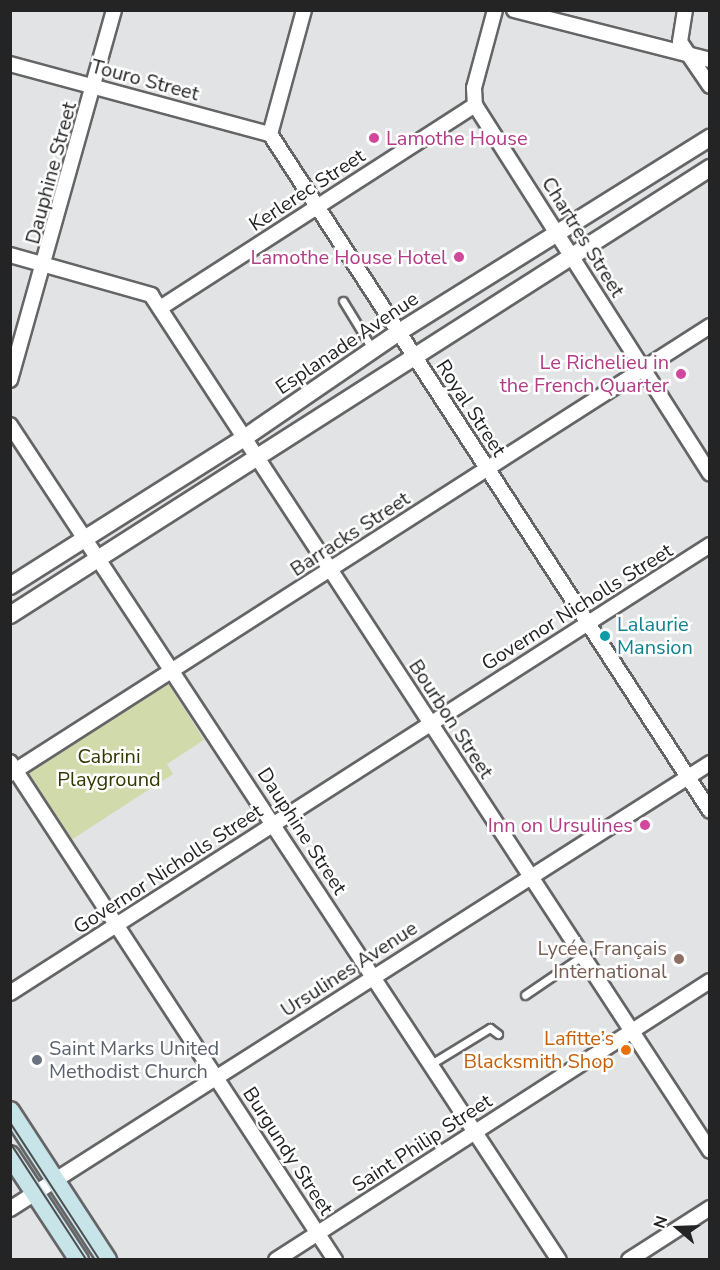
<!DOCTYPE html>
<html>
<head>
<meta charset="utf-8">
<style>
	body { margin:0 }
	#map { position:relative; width:720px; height:1270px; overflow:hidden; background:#e2e3e4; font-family:"Nunito Sans",sans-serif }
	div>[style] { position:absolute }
	.green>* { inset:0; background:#d1daab }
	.roads { filter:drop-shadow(2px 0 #656567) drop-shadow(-2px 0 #656567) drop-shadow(0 2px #656567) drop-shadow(0 -2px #656567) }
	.service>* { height:7px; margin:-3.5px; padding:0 3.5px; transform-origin:3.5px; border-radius:3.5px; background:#fff }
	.minor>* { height:14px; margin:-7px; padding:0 7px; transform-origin:7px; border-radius:7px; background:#fff }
	.tertiary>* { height:16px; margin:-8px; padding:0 8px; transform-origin:8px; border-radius:8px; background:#fff }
	.secondary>* { height:18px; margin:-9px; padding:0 9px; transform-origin:9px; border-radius:9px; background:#c7e4e8 }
	.tram>* { height:1.5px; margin:-0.75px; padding:0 0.75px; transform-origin:0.75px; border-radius:0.75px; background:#4e4e4f }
	.dots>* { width:16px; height:16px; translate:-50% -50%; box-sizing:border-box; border:3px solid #fff; border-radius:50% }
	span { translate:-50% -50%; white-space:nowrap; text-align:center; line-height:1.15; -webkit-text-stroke:5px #fff; paint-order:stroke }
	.street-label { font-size:20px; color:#242425 }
	.hotel-label { font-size:20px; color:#b23c85 }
	.left { translate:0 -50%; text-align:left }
	.right { translate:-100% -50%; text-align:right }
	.culture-label { font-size:20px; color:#0d838f }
	.park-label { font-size:20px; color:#323800 }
	.education-label { font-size:20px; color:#785e54 }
	.food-label { font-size:20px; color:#c56008 }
	.worship-label { font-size:20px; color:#5b616d }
	.frame { position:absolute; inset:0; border:12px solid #242425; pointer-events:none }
	.north { position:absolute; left:648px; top:1198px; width:60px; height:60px; -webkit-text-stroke:4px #fff; paint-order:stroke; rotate:289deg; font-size:16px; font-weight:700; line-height:24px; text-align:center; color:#242425 }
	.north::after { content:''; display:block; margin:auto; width:21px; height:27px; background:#242425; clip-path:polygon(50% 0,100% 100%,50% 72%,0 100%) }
</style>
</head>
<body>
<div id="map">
	<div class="green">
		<i style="clip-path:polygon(168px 683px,204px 740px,167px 764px,173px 774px,68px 842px,25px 775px)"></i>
	</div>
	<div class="roads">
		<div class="service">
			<i style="left:343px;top:301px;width:57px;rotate:58.5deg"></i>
			<i style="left:525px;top:995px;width:69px;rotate:-34.4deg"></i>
			<i style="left:431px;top:1064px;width:69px;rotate:-31.4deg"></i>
			<i style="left:490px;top:1028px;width:10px;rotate:37deg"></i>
		</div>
		<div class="minor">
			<i style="left:304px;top:10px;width:129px;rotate:105.3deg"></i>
			<i style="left:270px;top:134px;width:807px;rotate:56.98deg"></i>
			<i style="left:495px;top:10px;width:81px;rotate:105.1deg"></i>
			<i style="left:474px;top:88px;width:17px;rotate:87deg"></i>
			<i style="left:475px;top:105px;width:437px;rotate:57.5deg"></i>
			<i style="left:514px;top:10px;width:202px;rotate:14.3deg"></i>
			<i style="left:685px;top:10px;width:32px;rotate:99deg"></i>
			<i style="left:680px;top:42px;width:53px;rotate:55.7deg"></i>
			<i style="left:10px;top:64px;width:269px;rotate:15.1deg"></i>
			<i style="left:10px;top:255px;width:147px;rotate:15.8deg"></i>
			<i style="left:151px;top:295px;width:1022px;rotate:56.85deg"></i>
			<i style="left:160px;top:308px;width:375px;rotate:-32.8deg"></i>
			<i style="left:10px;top:380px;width:384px;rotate:-74.3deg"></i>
			<i style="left:10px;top:425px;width:999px;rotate:56.68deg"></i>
			<i style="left:10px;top:762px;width:595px;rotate:56.87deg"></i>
			<i style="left:10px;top:774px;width:831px;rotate:-32.62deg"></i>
			<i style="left:10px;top:993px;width:831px;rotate:-32.62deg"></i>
			<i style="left:10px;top:1209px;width:830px;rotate:-32.5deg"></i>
			<i style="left:276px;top:1260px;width:516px;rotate:-32.74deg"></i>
			<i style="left:629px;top:1260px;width:96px;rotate:-32.7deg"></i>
		</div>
		<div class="tertiary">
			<i style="left:10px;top:586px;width:277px;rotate:-32.3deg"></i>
			<i style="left:244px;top:438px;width:188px;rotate:-34.4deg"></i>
			<i style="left:399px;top:332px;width:367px;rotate:-32deg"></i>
			<i style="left:10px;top:615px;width:831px;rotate:-32.56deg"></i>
		</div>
		<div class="secondary">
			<i style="left:10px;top:1111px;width:178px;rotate:56.9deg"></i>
			<i style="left:10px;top:1155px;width:126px;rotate:56.7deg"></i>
		</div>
	</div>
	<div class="tram">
		<i style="left:10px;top:1122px;width:165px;rotate:56.9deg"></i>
		<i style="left:10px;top:1142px;width:141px;rotate:56.9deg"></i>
	</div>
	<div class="dots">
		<i style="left:374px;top:138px;background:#d1479c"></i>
		<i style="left:459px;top:257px;background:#d1479c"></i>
		<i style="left:681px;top:374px;background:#d1479c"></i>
		<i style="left:605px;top:636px;background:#0f9aa8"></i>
		<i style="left:645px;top:825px;background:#d1479c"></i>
		<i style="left:679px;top:959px;background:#8d6e63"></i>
		<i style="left:626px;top:1050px;background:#e8710a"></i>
		<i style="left:37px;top:1060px;background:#6b7280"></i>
	</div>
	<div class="street-label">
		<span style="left:145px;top:80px;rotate:15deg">Touro Street</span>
		<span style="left:51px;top:173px;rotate:-75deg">Dauphine Street</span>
		<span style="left:307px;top:190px;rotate:-33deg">Kerlerec Street</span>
		<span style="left:583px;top:237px;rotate:58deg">Chartres Street</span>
		<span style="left:347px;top:343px;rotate:-34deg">Esplanade Avenue</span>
		<span style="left:471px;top:408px;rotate:57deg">Royal Street</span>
		<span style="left:350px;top:534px;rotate:-33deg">Barracks Street</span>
		<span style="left:577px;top:607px;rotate:-32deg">Governor Nicholls Street</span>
		<span style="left:451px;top:719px;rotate:57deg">Bourbon Street</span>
		<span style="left:302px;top:831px;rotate:57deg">Dauphine Street</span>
		<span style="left:168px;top:869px;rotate:-33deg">Governor Nicholls Street</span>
		<span style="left:349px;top:969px;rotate:-33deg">Ursulines Avenue</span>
		<span style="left:422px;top:1143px;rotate:-33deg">Saint Philip Street</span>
		<span style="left:288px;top:1151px;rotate:57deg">Burgundy Street</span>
	</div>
	<div class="hotel-label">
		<span class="left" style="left:386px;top:138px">Lamothe House</span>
		<span class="right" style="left:447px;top:257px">Lamothe House Hotel</span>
		<span class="right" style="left:669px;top:374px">Le Richelieu in<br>the French Quarter</span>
		<span class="right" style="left:633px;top:825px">Inn on Ursulines</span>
	</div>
	<div class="culture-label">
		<span class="left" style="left:617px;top:636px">Lalaurie<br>Mansion</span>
	</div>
	<div class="park-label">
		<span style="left:109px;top:768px">Cabrini<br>Playground</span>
	</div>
	<div class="education-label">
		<span class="right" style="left:667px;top:960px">Lycée Français<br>International</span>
	</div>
	<div class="food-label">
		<span class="right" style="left:614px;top:1050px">Lafitte’s<br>Blacksmith Shop</span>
	</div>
	<div class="worship-label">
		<span class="left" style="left:49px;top:1060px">Saint Marks United<br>Methodist Church</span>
	</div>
	<div class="frame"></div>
	<div class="north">N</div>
</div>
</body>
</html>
